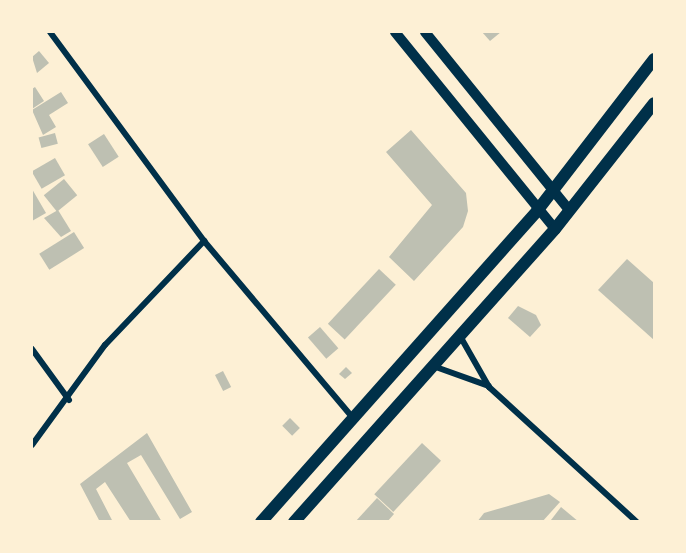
<!DOCTYPE html>
<html>
<head>
<meta charset="utf-8">
<style>
	body { margin:0 }
	#map { position:relative; width:686px; height:553px; overflow:hidden; background:#fdf0d5; font-family:"IBM Plex Sans",sans-serif }
	div>[style] { position:absolute }
	.building>* { inset:0; background:#bec0b2; transform-origin:0 0 }
	.minor>* { height:6px; margin:-3px; padding:0 3px; transform-origin:3px; border-radius:3px; background:#003049 }
	.tertiary>* { height:10px; margin:-5px; padding:0 5px; transform-origin:5px; border-radius:5px; background:#003049 }
	.secondary>* { height:12px; margin:-6px; padding:0 6px; transform-origin:6px; border-radius:6px; background:#003049 }
	span { translate:-50% -50%; white-space:nowrap; text-align:center; line-height:1.15; -webkit-text-stroke:6px #fdf0d5; paint-order:stroke }
	.frame { position:absolute; inset:0; border:33px solid #fdf0d5; pointer-events:none }
</style>
</head>
<body>
<div id="map">
	<div class="building">
		<i style="clip-path:polygon(482px 32px,501px 32px,490px 41px)"></i>
		<i style="clip-path:polygon(39px 51px,49px 63px,37px 73px,32px 57px)"></i>
		<i style="clip-path:polygon(35px 87px,44px 101px,32px 109px,32px 89px)"></i>
		<i style="clip-path:polygon(61px 92px,68px 103px,49px 115px,56px 127px,43px 135px,32px 110px)"></i>
		<i style="clip-path:polygon(411px 130px,466px 193px,468px 211px,463px 227px,414px 281px,389px 257px,432px 205px,386px 152px)"></i>
		<i style="left:55px;top:133px;width:11px;height:17px;rotate:75deg"></i>
		<i style="left:104px;top:134px;width:27px;height:19px;rotate:57deg"></i>
		<i style="left:55px;top:158px;width:20px;height:27px;rotate:60deg"></i>
		<i style="left:64px;top:179px;width:21px;height:26px;rotate:51deg"></i>
		<i style="clip-path:polygon(32px 189px,46px 213px,32px 221px)"></i>
		<i style="clip-path:polygon(58px 210px,71px 231px,61px 237px,44px 218px)"></i>
		<i style="left:74px;top:232px;width:19px;height:41px;rotate:58deg"></i>
		<i style="clip-path:polygon(627px 259px,654px 283px,654px 340px,598px 290px)"></i>
		<i style="left:379px;top:269px;width:23px;height:75px;rotate:43deg"></i>
		<i style="clip-path:polygon(518px 306px,536px 315px,541px 325px,530px 337px,508px 318px)"></i>
		<i style="left:320px;top:327px;width:28px;height:16px;rotate:49deg"></i>
		<i style="clip-path:polygon(346px 367px,352px 373px,345px 379px,339px 374px)"></i>
		<i style="left:223px;top:371px;width:18px;height:9px;rotate:63deg"></i>
		<i style="left:290px;top:418px;width:14px;height:11px;rotate:45deg"></i>
		<i style="clip-path:polygon(147px 433px,192px 512px,180px 519px,141px 455px,127px 463px,162px 522px,131px 522px,105px 482px,96px 489px,113px 522px,100px 522px,80px 484px)"></i>
		<i style="left:422px;top:443px;width:26px;height:70px;rotate:43deg"></i>
		<i style="clip-path:polygon(549px 494px,560px 502px,542px 522px,477px 522px,484px 513px)"></i>
		<i style="clip-path:polygon(377px 498px,394px 514px,387px 522px,355px 522px)"></i>
		<i style="clip-path:polygon(561px 507px,579px 522px,551px 520px)"></i>
	</div>
	<div class="minor">
		<i style="left:50px;top:32px;width:260px;rotate:53.6deg"></i>
		<i style="left:204px;top:241px;width:231px;rotate:49.9deg"></i>
		<i style="left:460px;top:336px;width:59px;rotate:60.4deg"></i>
		<i style="left:489px;top:387px;width:200px;rotate:42.4deg"></i>
		<i style="left:32px;top:349px;width:63px;rotate:54deg"></i>
		<i style="left:433px;top:366px;width:59px;rotate:19.7deg"></i>
		<i style="left:32px;top:445px;width:124px;rotate:-53.9deg"></i>
		<i style="left:105px;top:345px;width:144px;rotate:-46.4deg"></i>
	</div>
	<div class="tertiary">
		<i style="left:395px;top:32px;width:254px;rotate:50.9deg"></i>
		<i style="left:425px;top:32px;width:230px;rotate:51deg"></i>
	</div>
	<div class="secondary">
		<i style="left:261px;top:522px;width:416px;rotate:-48.4deg"></i>
		<i style="left:537px;top:211px;width:192px;rotate:-52.4deg"></i>
		<i style="left:294px;top:522px;width:392px;rotate:-48.3deg"></i>
		<i style="left:555px;top:229px;width:160px;rotate:-51.8deg"></i>
	</div>
	<div class="frame"></div>
</div>
</body>
</html>
